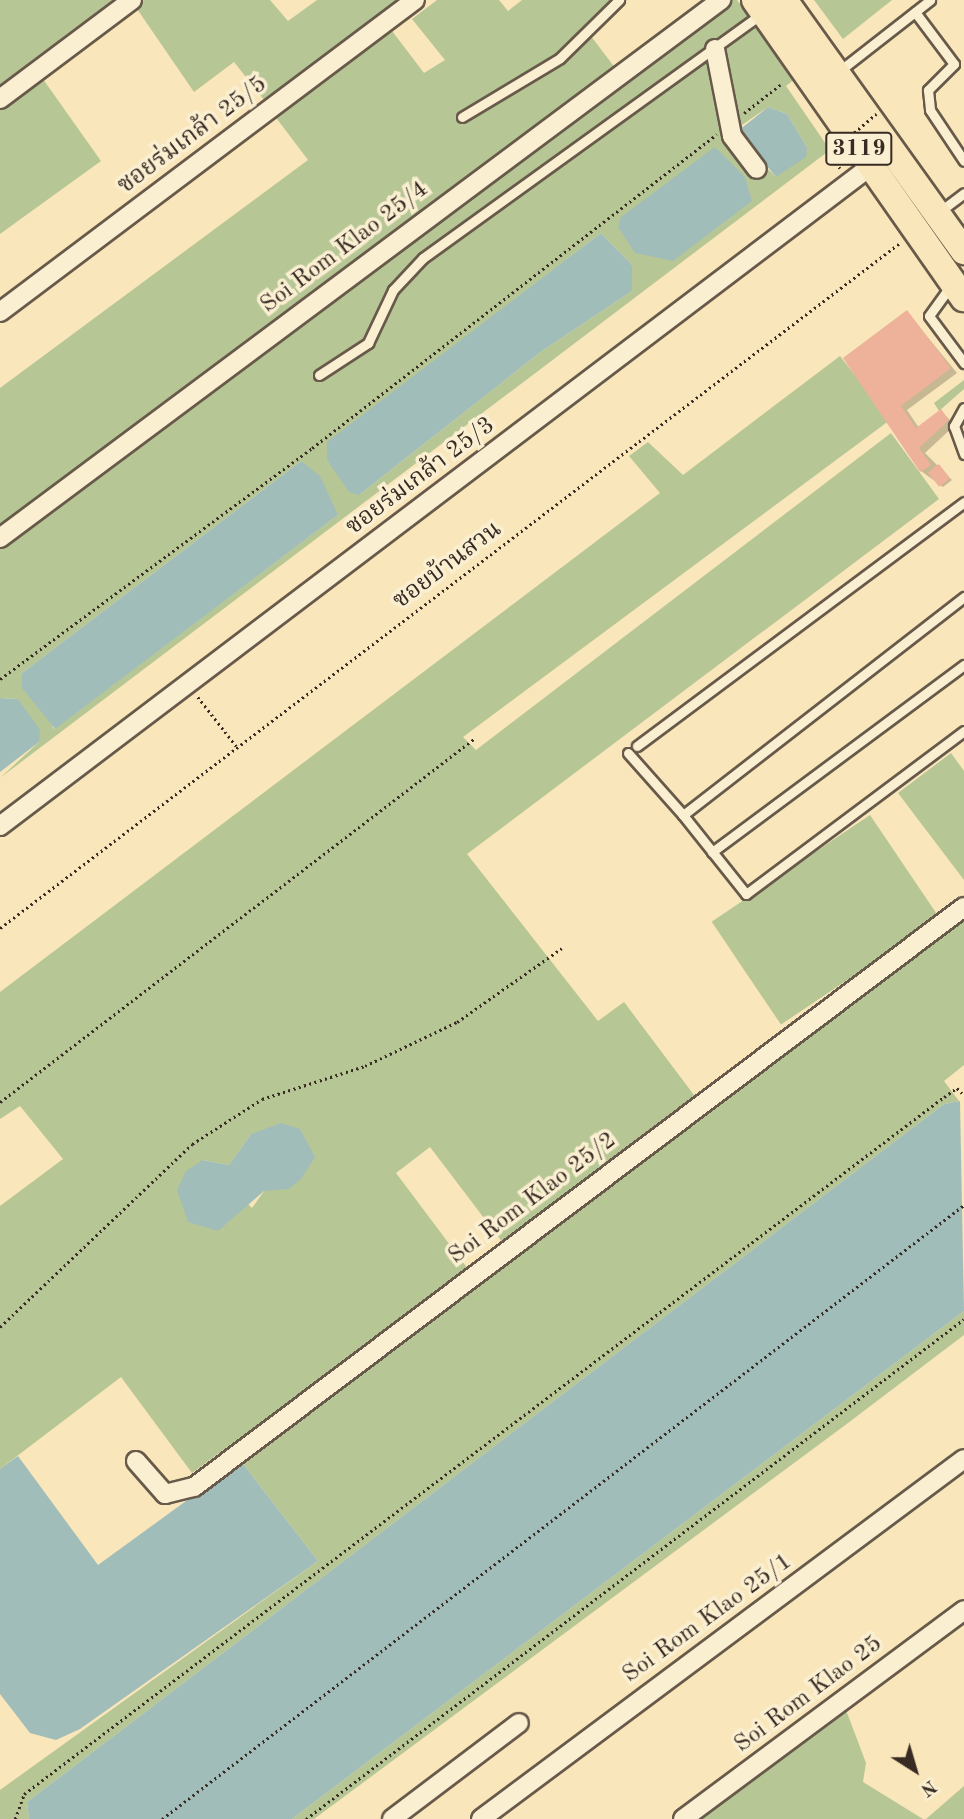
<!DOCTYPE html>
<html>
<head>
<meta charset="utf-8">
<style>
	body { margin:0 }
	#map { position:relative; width:964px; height:1819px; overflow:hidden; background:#f9e6ba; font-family:"Old Standard TT","Noto Serif Thai",serif }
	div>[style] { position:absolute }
	.green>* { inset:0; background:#b7c695; transform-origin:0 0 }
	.water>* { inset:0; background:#a1bdb9 }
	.shadow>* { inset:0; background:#0003 }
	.building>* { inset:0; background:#edb299; transform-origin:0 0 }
	.path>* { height:2.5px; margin-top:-1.25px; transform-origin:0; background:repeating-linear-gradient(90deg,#372b24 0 2px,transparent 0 5.5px) }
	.roads { filter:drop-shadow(2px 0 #685a4a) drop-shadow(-2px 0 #685a4a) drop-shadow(0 2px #685a4a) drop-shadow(0 -2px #685a4a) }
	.lane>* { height:9px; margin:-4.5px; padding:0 4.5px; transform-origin:4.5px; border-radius:4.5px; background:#fbefd2 }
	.street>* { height:18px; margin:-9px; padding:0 9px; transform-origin:9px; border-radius:9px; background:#fbefd2 }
	.primary>* { height:26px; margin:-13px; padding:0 13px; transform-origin:13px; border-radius:13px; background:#f9e6ba }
	.path-bridge>* { height:2.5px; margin-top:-1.25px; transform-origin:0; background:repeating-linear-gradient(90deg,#372b24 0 2px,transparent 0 5.5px) }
	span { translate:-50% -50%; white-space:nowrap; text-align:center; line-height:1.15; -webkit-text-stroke:7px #fbefd2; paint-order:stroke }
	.shield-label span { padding:2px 5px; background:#fbefd2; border:2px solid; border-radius:5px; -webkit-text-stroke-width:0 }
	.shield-label { font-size:23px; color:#372b24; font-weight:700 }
	.street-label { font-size:24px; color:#372b24 }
	.north { position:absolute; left:880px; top:1735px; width:70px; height:70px; -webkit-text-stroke:5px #fbefd2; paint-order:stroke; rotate:143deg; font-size:19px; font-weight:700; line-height:28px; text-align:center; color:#372b24 }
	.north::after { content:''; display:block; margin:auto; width:24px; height:32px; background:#372b24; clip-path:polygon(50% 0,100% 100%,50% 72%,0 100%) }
</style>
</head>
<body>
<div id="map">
	<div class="green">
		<i style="clip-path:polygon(0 0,119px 0,33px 65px,101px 161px,0 234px)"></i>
		<i style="clip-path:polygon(144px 0,270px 0,288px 21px,317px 0,407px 0,268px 105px,234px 62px,194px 92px,135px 6px)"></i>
		<i style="clip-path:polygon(437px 0,499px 0,508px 11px,522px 0,614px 0,584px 27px,616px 69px,0 527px,0 388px,308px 160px,274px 115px,389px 27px,424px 73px,445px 60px,412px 19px)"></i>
		<i style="clip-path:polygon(evenodd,729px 0,737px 0,796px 78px,786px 86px,830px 150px,0 778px,39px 742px,18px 699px,0 698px,0 545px,729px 0,768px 107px,787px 114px,807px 147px,776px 177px,746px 147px,742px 125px,768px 107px,729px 0,601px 233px,632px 265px,632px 291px,542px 351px,359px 495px,454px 346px,601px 233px,729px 0,301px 461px,338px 515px,54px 729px,22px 673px,301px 461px)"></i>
		<i style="clip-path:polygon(814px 0,892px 0,843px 39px)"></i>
		<i style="clip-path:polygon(evenodd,840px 356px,890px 420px,463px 737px,476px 750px,891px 433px,939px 499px,467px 854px,598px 1021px,624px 1002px,697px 1099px,503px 1243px,430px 1147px,396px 1173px,468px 1269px,192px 1473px,121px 1377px,0 1469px,0 1206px,63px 1159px,20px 1106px,0 1119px,0 992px,660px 493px,629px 456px,648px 442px,683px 475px,840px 356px,251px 1134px,264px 1191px,252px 1208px,203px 1160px,229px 1165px,251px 1134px)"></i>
		<i style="clip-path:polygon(964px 380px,964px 389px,939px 411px,934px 403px)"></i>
		<i style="clip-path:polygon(951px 753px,964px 771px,964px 880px,898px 793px)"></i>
		<i style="left:870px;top:815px;width:124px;height:191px;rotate:56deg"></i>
		<i style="clip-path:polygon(964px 921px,964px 1065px,944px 1081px,959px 1101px,944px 1104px,27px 1802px,29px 1819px,0 1819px,0 1790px,318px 1561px,241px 1461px)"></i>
		<i style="clip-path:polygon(964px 1311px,964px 1335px,844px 1426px,314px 1819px,292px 1819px)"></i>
		<i style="clip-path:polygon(846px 1710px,866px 1763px,863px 1782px,923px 1819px,694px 1819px)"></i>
		<i style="clip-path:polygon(964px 1786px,964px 1819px,926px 1819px)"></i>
	</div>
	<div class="water">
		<i style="clip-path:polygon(768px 107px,787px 114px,807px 147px,806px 157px,776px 177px,738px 131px)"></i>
		<i style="clip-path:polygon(715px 147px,745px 177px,752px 201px,673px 261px,635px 253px,618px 227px,621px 217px)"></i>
		<i style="clip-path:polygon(601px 233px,632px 265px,632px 291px,542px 351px,359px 495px,349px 492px,327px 460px,327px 442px)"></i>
		<i style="clip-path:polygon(301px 461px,320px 476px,338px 515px,55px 729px,22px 688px,22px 673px)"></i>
		<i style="clip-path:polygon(0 698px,18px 699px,40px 730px,39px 742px,0 772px)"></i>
		<i style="clip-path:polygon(960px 1101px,964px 1311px,292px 1819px,29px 1819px,27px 1802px,944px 1104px)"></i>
		<i style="clip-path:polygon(281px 1123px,300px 1129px,315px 1157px,301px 1179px,289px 1189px,264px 1191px,218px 1231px,188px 1222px,177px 1190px,186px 1171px,203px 1160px,229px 1165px,251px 1134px)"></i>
		<i style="clip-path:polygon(18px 1456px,98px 1565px,241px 1461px,318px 1561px,80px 1729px,56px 1740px,30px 1733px,0 1694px,0 1469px)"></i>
	</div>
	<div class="shadow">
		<i style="clip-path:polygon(907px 312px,957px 373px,907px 410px,919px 428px,941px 411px,955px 425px,925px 453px,952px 480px,943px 487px,921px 471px,845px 358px)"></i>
	</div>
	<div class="building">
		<i style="clip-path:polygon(907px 310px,951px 368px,901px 406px,916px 428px,941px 409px,949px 420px,919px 448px,931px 465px,920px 472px,843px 358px)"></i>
		<i style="left:939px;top:464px;width:18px;height:14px;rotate:52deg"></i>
	</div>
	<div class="path">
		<i style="left:744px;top:113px;width:46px;rotate:-37.9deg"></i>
		<i style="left:829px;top:154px;width:18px;rotate:52deg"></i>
		<i style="left:0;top:679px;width:388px;rotate:-36.5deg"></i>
		<i style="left:312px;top:448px;width:512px;rotate:-37.79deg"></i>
		<i style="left:198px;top:697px;width:63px;rotate:52deg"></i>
		<i style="left:0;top:928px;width:1131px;rotate:-37.28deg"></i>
		<i style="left:0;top:1102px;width:597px;rotate:-37.45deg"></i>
		<i style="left:0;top:1327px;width:265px;rotate:-43.6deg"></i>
		<i style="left:192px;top:1144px;width:83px;rotate:-32.7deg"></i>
		<i style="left:262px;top:1099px;width:108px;rotate:-17.8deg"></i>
		<i style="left:365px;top:1066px;width:102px;rotate:-25.6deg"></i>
		<i style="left:457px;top:1022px;width:128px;rotate:-35.2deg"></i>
		<i style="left:15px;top:1819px;width:27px;rotate:-70deg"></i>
		<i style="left:24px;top:1794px;width:1154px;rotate:-37.15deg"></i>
		<i style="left:944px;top:1097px;width:16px;rotate:-35deg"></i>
		<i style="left:957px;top:1088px;width:10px;rotate:45deg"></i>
		<i style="left:162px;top:1819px;width:1010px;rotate:-37.44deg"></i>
		<i style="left:306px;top:1819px;width:826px;rotate:-37.23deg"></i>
	</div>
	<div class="roads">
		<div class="lane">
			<i style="left:915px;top:12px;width:65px;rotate:53.1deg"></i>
			<i style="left:954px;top:64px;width:37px;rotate:135deg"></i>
			<i style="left:928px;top:90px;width:20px;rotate:84deg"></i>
			<i style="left:930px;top:110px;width:61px;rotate:56.3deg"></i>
			<i style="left:838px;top:72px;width:117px;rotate:-38deg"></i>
			<i style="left:462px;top:117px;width:114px;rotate:-31deg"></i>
			<i style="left:560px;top:58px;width:83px;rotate:-44.5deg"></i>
			<i style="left:939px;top:212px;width:31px;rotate:-37deg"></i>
			<i style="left:952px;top:284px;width:39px;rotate:126deg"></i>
			<i style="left:929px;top:316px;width:59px;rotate:53.3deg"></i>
			<i style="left:319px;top:375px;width:59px;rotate:-33.1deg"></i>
			<i style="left:368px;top:343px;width:59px;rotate:-64.7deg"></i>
			<i style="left:393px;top:290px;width:44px;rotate:-46.8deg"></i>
			<i style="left:423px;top:258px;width:419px;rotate:-35.8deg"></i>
			<i style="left:964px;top:408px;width:21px;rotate:119deg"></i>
			<i style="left:954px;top:426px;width:30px;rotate:70deg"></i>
			<i style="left:637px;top:746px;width:408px;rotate:-36.7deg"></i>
			<i style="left:628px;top:753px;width:83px;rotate:48.4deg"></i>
			<i style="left:683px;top:815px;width:356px;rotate:-37.8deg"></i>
			<i style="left:683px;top:815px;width:101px;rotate:51.4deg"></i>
			<i style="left:746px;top:894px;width:272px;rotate:-36.8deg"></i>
			<i style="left:712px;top:852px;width:314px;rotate:-36.6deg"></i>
		</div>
		<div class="street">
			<i style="left:715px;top:49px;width:89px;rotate:78.9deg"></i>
			<i style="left:732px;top:136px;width:41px;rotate:52.9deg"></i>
			<i style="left:0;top:99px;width:165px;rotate:-36.9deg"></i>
			<i style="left:0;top:312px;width:519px;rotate:-36.94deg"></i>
			<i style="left:0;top:538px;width:900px;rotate:-36.73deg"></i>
			<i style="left:0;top:826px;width:1093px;rotate:-37.15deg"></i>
			<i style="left:136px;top:1461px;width:44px;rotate:48.7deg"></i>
			<i style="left:165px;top:1494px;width:30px;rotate:-14deg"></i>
			<i style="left:194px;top:1487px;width:964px;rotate:-36.99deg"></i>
			<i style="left:392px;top:1819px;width:159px;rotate:-37.1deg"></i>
			<i style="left:481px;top:1819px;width:602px;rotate:-36.7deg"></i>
			<i style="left:683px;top:1819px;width:350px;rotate:-36.6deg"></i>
		</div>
		<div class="primary">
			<i style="left:755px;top:0;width:364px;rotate:55deg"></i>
			<i style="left:784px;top:0;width:309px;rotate:54.4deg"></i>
		</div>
	</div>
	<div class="path-bridge">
		<i style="left:829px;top:154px;width:62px;rotate:-40.4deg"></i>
	</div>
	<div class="shield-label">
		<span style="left:859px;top:149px">3119</span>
	</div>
	<div class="street-label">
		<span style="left:193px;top:136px;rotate:-37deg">ซอยร่มเกล้า 25/5</span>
		<span style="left:345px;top:248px;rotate:-37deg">Soi Rom Klao 25/4</span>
		<span style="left:421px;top:477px;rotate:-37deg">ซอยร่มเกล้า 25/3</span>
		<span style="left:448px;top:566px;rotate:-37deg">ซอยบ้านสวน</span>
		<span style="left:533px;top:1199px;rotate:-37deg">Soi Rom Klao 25/2</span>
		<span style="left:708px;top:1619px;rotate:-36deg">Soi Rom Klao 25/1</span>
		<span style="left:809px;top:1695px;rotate:-37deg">Soi Rom Klao 25</span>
	</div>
	<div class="north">N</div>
</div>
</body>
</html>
